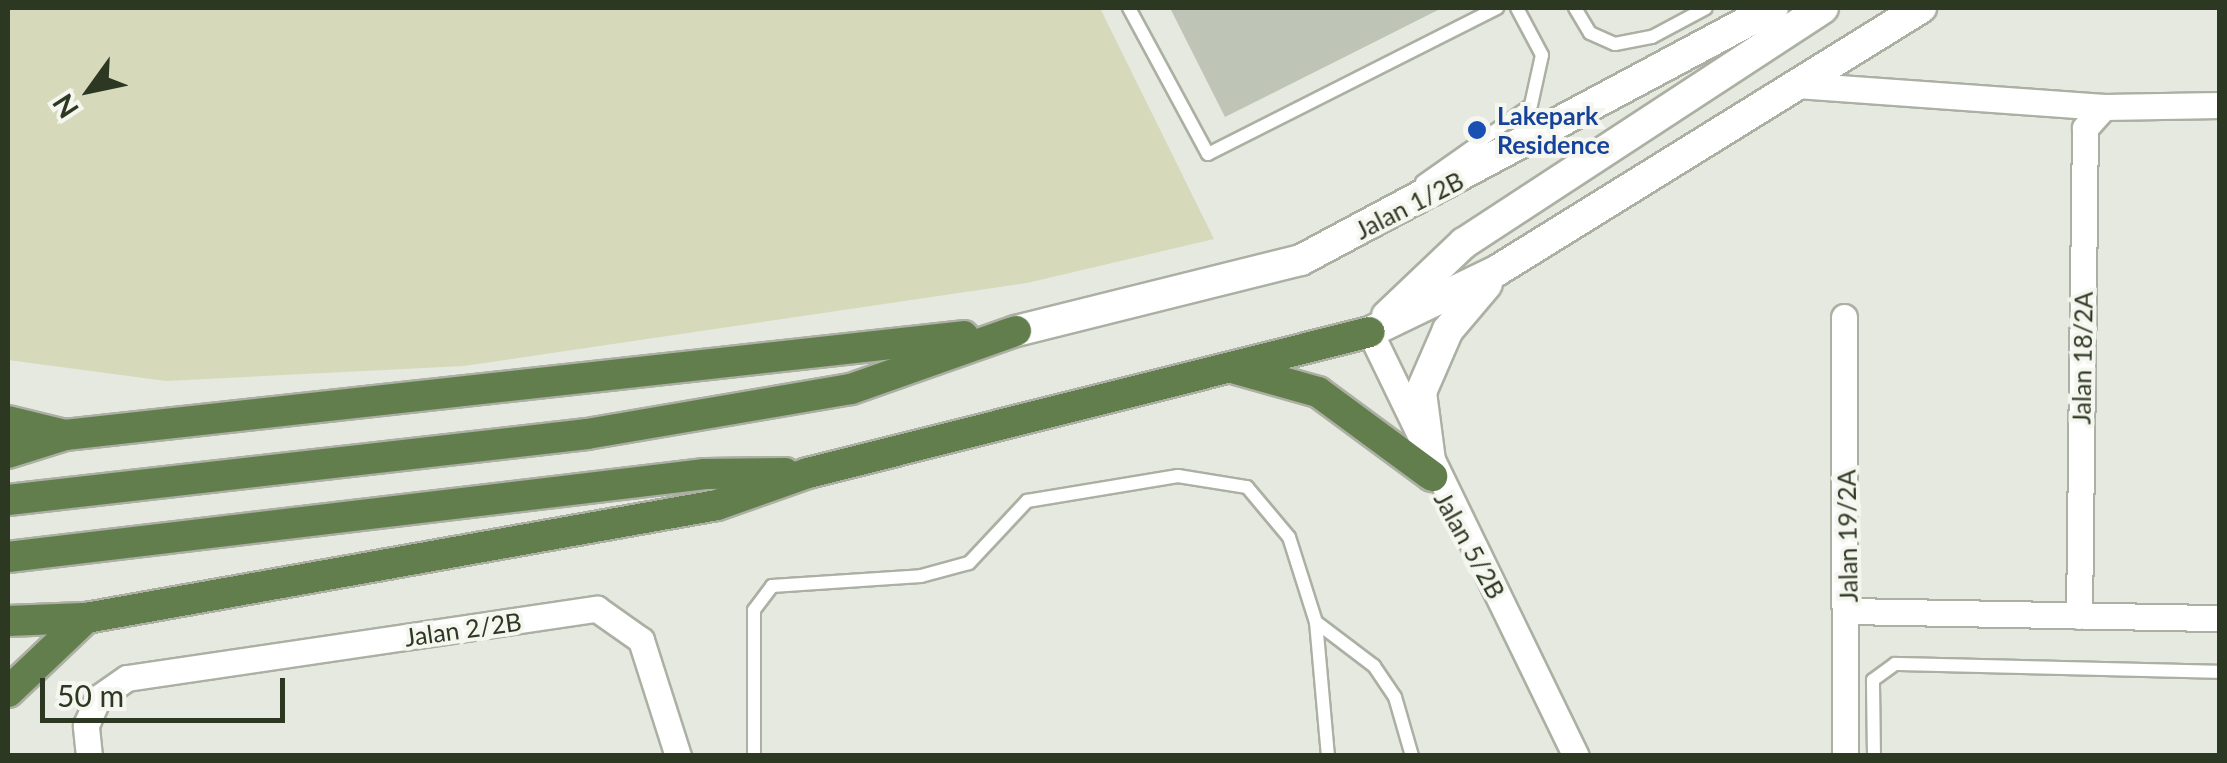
<!DOCTYPE html>
<html>
<head>
<meta charset="utf-8">
<style>
	body { margin:0 }
	#map { position:relative; width:2227px; height:763px; overflow:hidden; background:#e6e9e0; font-family:Lato,sans-serif }
	div>[style] { position:absolute }
	.green>* { inset:0; background:#d7d9bb }
	.building>* { inset:0; background:#bec4b6 }
	.roads { filter:drop-shadow(2px 0 #abb0a3) drop-shadow(-2px 0 #abb0a3) drop-shadow(0 2px #abb0a3) drop-shadow(0 -2px #abb0a3) }
	.service>* { height:12px; margin:-6px; padding:0 6px; transform-origin:6px; border-radius:6px; background:#fff }
	.minor>* { height:25px; margin:-12.5px; padding:0 12.5px; transform-origin:12.5px; border-radius:12.5px; background:#fff }
	.tertiary>* { height:30px; margin:-15px; padding:0 15px; transform-origin:15px; border-radius:15px; background:#fff }
	.trunk>* { height:30px; margin:-15px; padding:0 15px; transform-origin:15px; border-radius:15px; background:#627e4d }
	.dots>* { width:28px; height:28px; translate:-50% -50%; box-sizing:border-box; border:5px solid #f5f6f0; border-radius:50% }
	span { translate:-50% -50%; white-space:nowrap; text-align:center; line-height:1.15; -webkit-text-stroke:8px #f5f6f0; paint-order:stroke }
	.transit-label { font-size:25px; color:#164399; font-weight:700 }
	.left { translate:0 -50%; text-align:left }
	.street-label { font-size:25px; color:#2d3822 }
	.frame { position:absolute; inset:0; border:10px solid #2d3822; pointer-events:none }
	.north { position:absolute; left:40px; top:40px; width:100px; height:100px; -webkit-text-stroke:8px #f5f6f0; paint-order:stroke; rotate:237deg; font-size:28px; font-weight:700; line-height:40px; text-align:center; color:#2d3822 }
	.north::after { content:''; display:block; margin:auto; width:35px; height:45px; background:#2d3822; clip-path:polygon(50% 0,100% 100%,50% 72%,0 100%) }
	.scale { position:absolute; left:40px; top:678px; width:245px; height:45px; box-sizing:border-box; border:5px solid #2d3822; border-top:0; padding-left:12px; font-size:30px; line-height:35px; white-space:nowrap; color:#2d3822; -webkit-text-stroke:8px #f5f6f0; paint-order:stroke }
</style>
</head>
<body>
<div id="map">
	<div class="green">
		<i style="clip-path:polygon(8px 8px,1100px 8px,1214px 239px,1027px 283px,464px 366px,166px 381px,8px 360px)"></i>
	</div>
	<div class="building">
		<i style="clip-path:polygon(1170px 8px,1442px 8px,1225px 117px)"></i>
	</div>
	<div class="roads">
		<div class="service">
			<i style="left:1129px;top:8px;width:166px;rotate:61.6deg"></i>
			<i style="left:1208px;top:154px;width:324px;rotate:-26.8deg"></i>
			<i style="left:1575px;top:8px;width:29px;rotate:59deg"></i>
			<i style="left:1590px;top:33px;width:27px;rotate:24deg"></i>
			<i style="left:1615px;top:44px;width:38px;rotate:-11deg"></i>
			<i style="left:1652px;top:37px;width:61px;rotate:-28.2deg"></i>
			<i style="left:1422px;top:182px;width:133px;rotate:-35.2deg"></i>
			<i style="left:1531px;top:105px;width:51px;rotate:-77.6deg"></i>
			<i style="left:1542px;top:55px;width:53px;rotate:-118deg"></i>
			<i style="left:1316px;top:622px;width:73px;rotate:37.2deg"></i>
			<i style="left:1374px;top:666px;width:37px;rotate:56deg"></i>
			<i style="left:1395px;top:697px;width:61px;rotate:73.9deg"></i>
			<i style="left:754px;top:756px;width:146px;rotate:-90deg"></i>
			<i style="left:754px;top:610px;width:30px;rotate:-53deg"></i>
			<i style="left:772px;top:586px;width:149px;rotate:-3.8deg"></i>
			<i style="left:921px;top:576px;width:50px;rotate:-15.2deg"></i>
			<i style="left:969px;top:563px;width:85px;rotate:-46.9deg"></i>
			<i style="left:1027px;top:501px;width:153px;rotate:-9.4deg"></i>
			<i style="left:1178px;top:476px;width:70px;rotate:9.1deg"></i>
			<i style="left:1247px;top:487px;width:65px;rotate:50deg"></i>
			<i style="left:1289px;top:537px;width:89px;rotate:72.4deg"></i>
			<i style="left:1316px;top:622px;width:135px;rotate:84.9deg"></i>
			<i style="left:1874px;top:756px;width:76px;rotate:-90.8deg"></i>
			<i style="left:1873px;top:680px;width:27px;rotate:-36deg"></i>
			<i style="left:1895px;top:664px;width:325px;rotate:1.4deg"></i>
		</div>
		<div class="minor">
			<i style="left:1797px;top:85px;width:308px;rotate:4.1deg"></i>
			<i style="left:2104px;top:107px;width:116px;rotate:-1deg"></i>
			<i style="left:1844px;top:317px;width:439px;rotate:89.9deg"></i>
			<i style="left:1370px;top:332px;width:471px;rotate:64.1deg"></i>
			<i style="left:1848px;top:611px;width:372px;rotate:1.1deg"></i>
			<i style="left:2079px;top:616px;width:488px;rotate:-89.3deg"></i>
			<i style="left:2085px;top:128px;width:28px;rotate:-48deg"></i>
			<i style="left:89px;top:756px;width:31px;rotate:-96deg"></i>
			<i style="left:86px;top:725px;width:30px;rotate:-66deg"></i>
			<i style="left:98px;top:698px;width:35px;rotate:-35deg"></i>
			<i style="left:127px;top:678px;width:475px;rotate:-8.4deg"></i>
			<i style="left:597px;top:609px;width:54px;rotate:35.2deg"></i>
			<i style="left:641px;top:640px;width:122px;rotate:72.3deg"></i>
		</div>
		<div class="tertiary">
			<i style="left:1387px;top:316px;width:106px;rotate:-43.5deg"></i>
			<i style="left:1464px;top:243px;width:429px;rotate:-33.2deg"></i>
			<i style="left:1016px;top:331px;width:294px;rotate:-14deg"></i>
			<i style="left:1301px;top:260px;width:535px;rotate:-28.1deg"></i>
			<i style="left:1370px;top:332px;width:142px;rotate:-25.8deg"></i>
			<i style="left:1498px;top:270px;width:498px;rotate:-31.8deg"></i>
			<i style="left:1432px;top:476px;width:85px;rotate:-97.5deg"></i>
			<i style="left:1421px;top:392px;width:68px;rotate:-66.5deg"></i>
			<i style="left:1448px;top:330px;width:60px;rotate:-49.7deg"></i>
		</div>
		<div class="trunk">
			<i style="left:1236px;top:369px;width:85px;rotate:15.7deg"></i>
			<i style="left:1318px;top:392px;width:142px;rotate:36.4deg"></i>
			<i style="left:8px;top:421px;width:59px;rotate:13.8deg"></i>
			<i style="left:65px;top:435px;width:904px;rotate:-6.28deg"></i>
			<i style="left:8px;top:453px;width:57px;rotate:-17.5deg"></i>
			<i style="left:8px;top:500px;width:583px;rotate:-6.5deg"></i>
			<i style="left:587px;top:434px;width:268px;rotate:-9.7deg"></i>
			<i style="left:851px;top:389px;width:175px;rotate:-19.4deg"></i>
			<i style="left:8px;top:557px;width:702px;rotate:-6.79deg"></i>
			<i style="left:705px;top:474px;width:80px;rotate:-0.7deg"></i>
			<i style="left:8px;top:621px;width:75px;rotate:-2.3deg"></i>
			<i style="left:8px;top:692px;width:108px;rotate:-43.5deg"></i>
			<i style="left:86px;top:618px;width:641px;rotate:-10.15deg"></i>
			<i style="left:717px;top:505px;width:96px;rotate:-19.4deg"></i>
			<i style="left:808px;top:473px;width:579px;rotate:-14.08deg"></i>
		</div>
	</div>
	<div class="dots">
		<i style="left:1477px;top:130px;background:#1a4fb4"></i>
	</div>
	<div class="transit-label">
		<span class="left" style="left:1497px;top:130px">Lakepark<br>Residence</span>
	</div>
	<div class="street-label">
		<span style="left:1409px;top:205px;rotate:-27deg">Jalan 1/2B</span>
		<span style="left:2082px;top:358px;rotate:-89deg">Jalan 18/2A</span>
		<span style="left:1847px;top:536px;rotate:-91deg">Jalan 19/2A</span>
		<span style="left:1470px;top:545px;rotate:61deg">Jalan 5/2B</span>
		<span style="left:463px;top:629px;rotate:-8deg">Jalan 2/2B</span>
	</div>
	<div class="frame"></div>
	<div class="north">N</div>
	<div class="scale">50 m</div>
</div>
</body>
</html>
